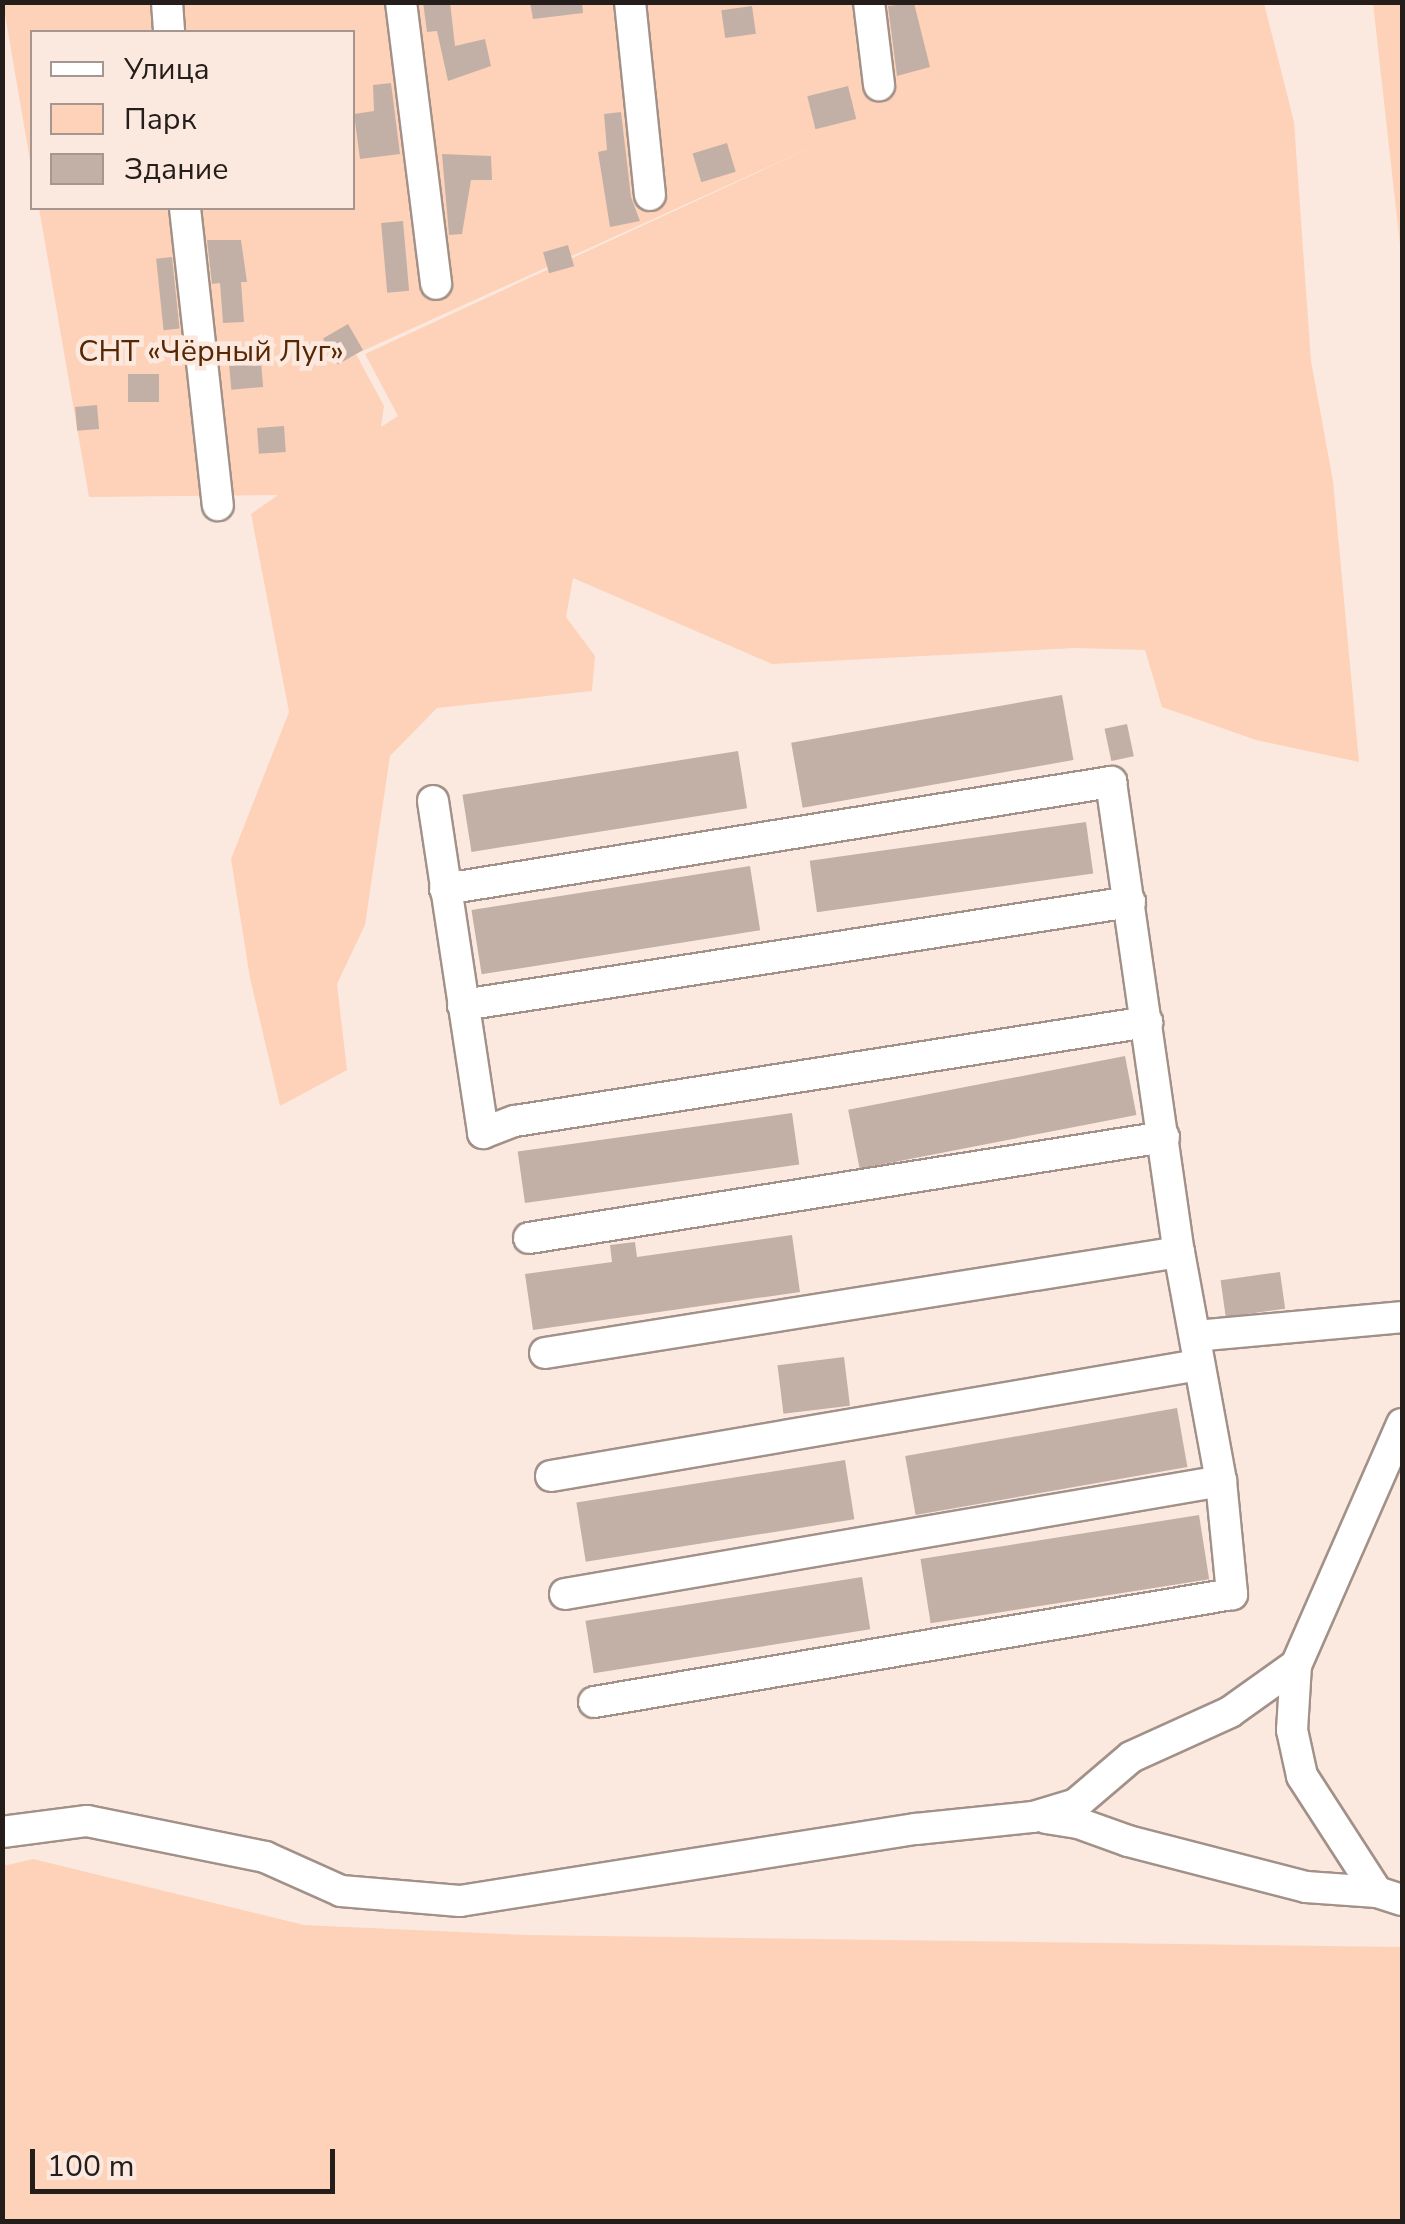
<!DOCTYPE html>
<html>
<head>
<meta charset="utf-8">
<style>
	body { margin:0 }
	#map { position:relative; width:1405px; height:2224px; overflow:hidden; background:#fbe9df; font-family:"Nunito Sans",sans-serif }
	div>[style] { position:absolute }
	.green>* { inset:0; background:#fed2b9 }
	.building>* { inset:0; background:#c2b0a7; transform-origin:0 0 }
	.roads { filter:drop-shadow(2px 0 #a29188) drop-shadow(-2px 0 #a29188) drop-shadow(0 2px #a29188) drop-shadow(0 -2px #a29188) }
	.minor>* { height:30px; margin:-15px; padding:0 15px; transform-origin:15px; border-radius:15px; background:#fff }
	span { translate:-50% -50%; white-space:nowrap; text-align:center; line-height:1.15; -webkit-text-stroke:9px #fbe9df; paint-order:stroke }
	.park-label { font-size:30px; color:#572603 }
	.frame { position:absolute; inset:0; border:5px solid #241d1a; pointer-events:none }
	.legend { position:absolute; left:30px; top:30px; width:325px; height:180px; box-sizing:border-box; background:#fbe9df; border:2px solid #a59790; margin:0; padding:12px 18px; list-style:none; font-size:30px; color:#241d1a }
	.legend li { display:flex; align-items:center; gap:20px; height:50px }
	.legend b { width:50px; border:2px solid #a59790 }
	.scale { position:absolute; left:30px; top:2149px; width:305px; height:45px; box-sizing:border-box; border:5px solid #241d1a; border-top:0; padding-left:12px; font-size:30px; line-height:35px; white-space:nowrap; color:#241d1a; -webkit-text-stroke:8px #fbe9df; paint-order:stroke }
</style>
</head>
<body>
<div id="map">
	<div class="green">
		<i style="clip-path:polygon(evenodd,3px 3px,1264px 3px,1294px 122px,1311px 361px,1333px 481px,1359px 762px,1256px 740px,1162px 707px,1145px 650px,1075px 648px,772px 664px,573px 578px,566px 617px,595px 656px,592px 691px,437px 708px,390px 756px,365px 925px,337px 984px,347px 1070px,280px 1106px,250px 978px,231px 859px,289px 712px,251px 514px,278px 495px,89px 497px,39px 208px,352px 208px,352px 32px,32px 32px,32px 172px,3px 3px,821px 143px,365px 354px,398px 416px,381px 427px,384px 406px,356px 354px,821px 143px)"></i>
		<i style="clip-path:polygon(1373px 3px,1402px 3px,1402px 263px)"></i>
		<i style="clip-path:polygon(33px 1859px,304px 1925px,527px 1935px,1402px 1947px,1402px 2221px,3px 2221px,3px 1866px)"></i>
	</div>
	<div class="building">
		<i style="clip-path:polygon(423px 2px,450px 2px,455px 46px,485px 39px,491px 66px,448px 81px,437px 31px,427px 32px)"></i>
		<i style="clip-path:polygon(530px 2px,582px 2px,583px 13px,533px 19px)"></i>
		<i style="clip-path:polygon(914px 3px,930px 67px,897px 76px,888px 6px)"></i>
		<i style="left:752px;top:6px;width:28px;height:31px;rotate:82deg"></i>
		<i style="clip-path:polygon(391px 83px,400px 154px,360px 159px,354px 114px,374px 111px,373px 85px)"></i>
		<i style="left:848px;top:86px;width:34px;height:42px;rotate:76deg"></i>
		<i style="clip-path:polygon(621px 112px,631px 197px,640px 221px,610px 227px,598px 152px,607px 150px,604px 114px)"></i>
		<i style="left:727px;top:143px;width:30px;height:36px;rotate:73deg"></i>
		<i style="clip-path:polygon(442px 154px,491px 156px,492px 180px,471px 180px,462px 234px,449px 235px)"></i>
		<i style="left:403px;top:221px;width:70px;height:22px;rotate:85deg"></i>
		<i style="clip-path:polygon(207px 240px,241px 240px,247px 282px,241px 282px,244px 322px,223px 323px,220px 283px,212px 284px)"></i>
		<i style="left:568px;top:245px;width:22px;height:26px;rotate:74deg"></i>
		<i style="left:172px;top:257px;width:72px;height:16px;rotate:84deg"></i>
		<i style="left:348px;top:324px;width:30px;height:29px;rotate:60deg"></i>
		<i style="left:261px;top:362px;width:25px;height:32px;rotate:85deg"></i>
		<i style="left:128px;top:374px;width:31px;height:28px"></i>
		<i style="left:97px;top:405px;width:24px;height:22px;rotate:85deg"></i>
		<i style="left:284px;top:426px;width:26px;height:27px;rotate:86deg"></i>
		<i style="left:1062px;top:695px;width:66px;height:275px;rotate:80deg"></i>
		<i style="left:1127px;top:724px;width:33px;height:23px;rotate:78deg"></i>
		<i style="left:738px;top:751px;width:58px;height:279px;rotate:81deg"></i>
		<i style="left:1086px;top:822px;width:52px;height:279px;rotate:82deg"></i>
		<i style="left:750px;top:866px;width:65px;height:282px;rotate:81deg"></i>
		<i style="left:1125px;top:1056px;width:60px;height:282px;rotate:79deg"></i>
		<i style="left:792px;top:1113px;width:52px;height:277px;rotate:82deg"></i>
		<i style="clip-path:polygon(792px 1235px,800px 1292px,533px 1330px,525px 1274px,612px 1262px,610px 1245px,635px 1242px,637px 1257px)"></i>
		<i style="left:1280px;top:1272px;width:37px;height:60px;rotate:82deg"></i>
		<i style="left:844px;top:1357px;width:49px;height:67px;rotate:83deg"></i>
		<i style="left:1177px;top:1408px;width:60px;height:276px;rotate:80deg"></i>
		<i style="left:845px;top:1460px;width:60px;height:272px;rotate:81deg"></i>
		<i style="left:1199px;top:1515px;width:65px;height:282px;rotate:81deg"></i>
		<i style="left:862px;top:1577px;width:53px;height:280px;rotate:81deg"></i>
	</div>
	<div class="roads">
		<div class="minor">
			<i style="left:167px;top:2px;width:30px;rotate:86deg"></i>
			<i style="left:401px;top:2px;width:284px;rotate:82.9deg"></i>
			<i style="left:630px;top:2px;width:194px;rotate:84.1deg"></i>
			<i style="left:869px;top:2px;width:84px;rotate:83.1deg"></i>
			<i style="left:185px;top:208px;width:299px;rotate:83.7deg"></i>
			<i style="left:433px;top:801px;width:336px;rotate:81.4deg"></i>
			<i style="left:483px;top:1133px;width:34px;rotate:-21deg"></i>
			<i style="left:515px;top:1121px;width:640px;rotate:-8.9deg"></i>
			<i style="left:445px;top:889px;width:675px;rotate:-9.13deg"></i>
			<i style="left:1111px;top:782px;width:475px;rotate:81.8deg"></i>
			<i style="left:1179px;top:1252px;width:233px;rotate:79.6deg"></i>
			<i style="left:1221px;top:1481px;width:114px;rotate:84.4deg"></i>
			<i style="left:1232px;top:1594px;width:647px;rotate:170.39deg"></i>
			<i style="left:463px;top:1005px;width:675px;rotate:-8.78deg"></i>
			<i style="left:529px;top:1238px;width:643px;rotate:-9.04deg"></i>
			<i style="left:1195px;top:1336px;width:208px;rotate:-5.2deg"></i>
			<i style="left:545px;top:1353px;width:642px;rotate:-9.05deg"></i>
			<i style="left:1402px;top:1424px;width:263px;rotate:113.7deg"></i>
			<i style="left:1296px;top:1665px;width:65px;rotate:93.5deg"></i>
			<i style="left:1292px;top:1730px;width:47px;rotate:77.7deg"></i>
			<i style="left:1302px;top:1776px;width:138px;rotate:57.1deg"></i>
			<i style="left:1377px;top:1892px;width:26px;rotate:18deg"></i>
			<i style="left:551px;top:1476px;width:656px;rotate:-9.73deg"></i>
			<i style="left:565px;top:1594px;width:666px;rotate:-9.77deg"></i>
			<i style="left:1046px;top:1818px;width:32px;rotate:9deg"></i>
			<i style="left:1078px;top:1823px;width:53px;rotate:19.8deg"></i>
			<i style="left:1128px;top:1841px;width:184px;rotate:14.5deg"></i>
			<i style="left:1306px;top:1887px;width:71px;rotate:4deg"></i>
			<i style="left:2px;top:1832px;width:86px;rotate:-7.4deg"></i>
			<i style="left:87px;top:1821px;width:182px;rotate:11.4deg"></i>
			<i style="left:265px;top:1857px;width:83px;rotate:24.1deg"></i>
			<i style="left:341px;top:1891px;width:119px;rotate:4.8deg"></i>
			<i style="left:460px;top:1901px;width:462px;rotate:-9deg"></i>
			<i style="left:916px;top:1829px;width:118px;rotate:-5.9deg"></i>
			<i style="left:1033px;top:1817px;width:45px;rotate:-16.8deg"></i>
			<i style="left:1076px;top:1804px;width:72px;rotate:-40.5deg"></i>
			<i style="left:1131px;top:1757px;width:109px;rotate:-24.4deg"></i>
			<i style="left:1230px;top:1712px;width:81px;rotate:-35.5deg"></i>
		</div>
	</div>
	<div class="park-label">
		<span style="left:211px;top:352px">СНТ «Чёрный Луг»</span>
	</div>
	<div class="frame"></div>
	<ul class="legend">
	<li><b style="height:12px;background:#fff"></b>Улица</li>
	<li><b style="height:28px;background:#fed2b9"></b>Парк</li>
	<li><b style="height:28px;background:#c2b0a7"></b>Здание</li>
	</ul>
	<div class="scale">100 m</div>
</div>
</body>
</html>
